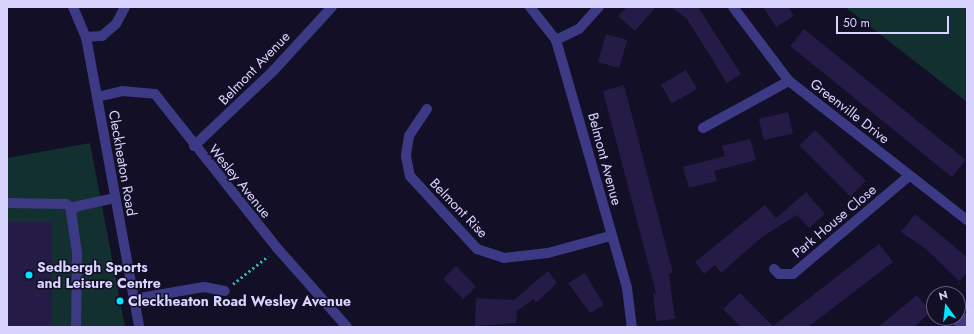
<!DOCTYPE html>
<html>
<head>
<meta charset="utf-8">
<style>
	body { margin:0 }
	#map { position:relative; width:974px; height:334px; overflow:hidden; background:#130f26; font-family:Jost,sans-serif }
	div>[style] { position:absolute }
	.green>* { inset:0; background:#12302f }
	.building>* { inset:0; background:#241b47; transform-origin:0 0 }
	.path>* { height:2.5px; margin-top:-1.25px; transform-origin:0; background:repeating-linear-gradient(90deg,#2fb8b0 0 2px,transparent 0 5px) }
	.minor>* { height:10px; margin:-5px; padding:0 5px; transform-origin:5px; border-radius:5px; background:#3d3a85 }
	.dots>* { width:11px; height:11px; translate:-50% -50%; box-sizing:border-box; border:2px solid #130f26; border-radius:50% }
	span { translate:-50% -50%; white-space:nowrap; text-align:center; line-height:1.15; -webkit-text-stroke:3px #130f26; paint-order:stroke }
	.street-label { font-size:14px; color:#d9d4ff }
	.poi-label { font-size:14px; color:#d9d4ff; font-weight:700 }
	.left { translate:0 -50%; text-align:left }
	.frame { position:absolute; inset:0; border:8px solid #d9d4ff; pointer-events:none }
	.north { position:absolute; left:926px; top:286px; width:40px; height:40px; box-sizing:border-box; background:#130f26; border:1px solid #625e7d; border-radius:50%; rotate:345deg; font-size:11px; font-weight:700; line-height:16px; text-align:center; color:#d9d4ff }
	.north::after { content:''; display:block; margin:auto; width:14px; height:18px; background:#00e5ff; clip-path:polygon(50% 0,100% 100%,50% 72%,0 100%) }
	.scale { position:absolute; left:836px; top:16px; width:113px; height:18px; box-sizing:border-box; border:2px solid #d9d4ff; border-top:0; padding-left:5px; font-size:12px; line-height:14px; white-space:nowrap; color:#d9d4ff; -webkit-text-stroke:3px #130f26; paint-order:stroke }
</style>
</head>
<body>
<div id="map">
	<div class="green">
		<i style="clip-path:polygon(845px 7px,967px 7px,967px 102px)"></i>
		<i style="clip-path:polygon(90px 143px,125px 327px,7px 327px,7px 158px)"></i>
	</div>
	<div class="building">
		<i style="clip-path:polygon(627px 7px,656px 7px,635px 31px,618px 16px)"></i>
		<i style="clip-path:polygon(671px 7px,698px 7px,741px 74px,727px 83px,687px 19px)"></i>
		<i style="clip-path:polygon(763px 7px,789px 7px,794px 16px,776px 27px)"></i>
		<i style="left:804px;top:29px;width:208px;height:22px;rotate:39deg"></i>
		<i style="left:606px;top:34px;width:22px;height:29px;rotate:16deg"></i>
		<i style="left:686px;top:70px;width:22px;height:29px;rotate:60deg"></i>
		<i style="clip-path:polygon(624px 85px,673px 273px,669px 274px,675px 319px,656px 321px,653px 294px,656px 293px,603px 91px)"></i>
		<i style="left:788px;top:112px;width:22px;height:30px;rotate:77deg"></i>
		<i style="left:815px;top:130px;width:72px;height:22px;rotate:45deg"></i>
		<i style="clip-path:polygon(750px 139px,756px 160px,714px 171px,717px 181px,689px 188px,683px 167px,725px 156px,722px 146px)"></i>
		<i style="clip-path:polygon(806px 192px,825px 214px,809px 228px,797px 215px,762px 237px,721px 273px,715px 265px,704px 274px,695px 262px,765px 205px,776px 218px)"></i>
		<i style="clip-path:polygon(915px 214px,967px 257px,967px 273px,959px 281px,926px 249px,901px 232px)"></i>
		<i style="left:7px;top:222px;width:45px;height:105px"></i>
		<i style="clip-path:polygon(879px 244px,893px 262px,808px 327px,741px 327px,723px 309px,740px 293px,773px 326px)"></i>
		<i style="left:456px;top:266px;width:29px;height:18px;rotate:46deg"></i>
		<i style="clip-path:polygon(548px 271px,557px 283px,536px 303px,534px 299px,517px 311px,516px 323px,475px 326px,476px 298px,514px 300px)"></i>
		<i style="clip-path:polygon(585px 273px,604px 305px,590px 313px,568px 283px)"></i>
		<i style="clip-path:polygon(917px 295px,931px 312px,914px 327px,878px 327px)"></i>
	</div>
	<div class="path">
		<i style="left:233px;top:284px;width:45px;rotate:-38.7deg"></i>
	</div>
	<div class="minor">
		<i style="left:73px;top:7px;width:33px;rotate:67deg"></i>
		<i style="left:86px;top:37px;width:295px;rotate:79.6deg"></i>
		<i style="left:530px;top:7px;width:42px;rotate:51.8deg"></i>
		<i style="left:556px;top:40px;width:258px;rotate:74deg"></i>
		<i style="left:627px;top:288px;width:39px;rotate:83deg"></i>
		<i style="left:733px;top:7px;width:93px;rotate:52.9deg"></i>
		<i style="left:789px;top:81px;width:226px;rotate:38deg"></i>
		<i style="left:86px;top:37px;width:16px;rotate:-4deg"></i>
		<i style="left:102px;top:36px;width:18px;rotate:-41deg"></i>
		<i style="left:116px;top:24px;width:19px;rotate:-62deg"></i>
		<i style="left:556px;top:40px;width:25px;rotate:-26deg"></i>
		<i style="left:579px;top:29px;width:30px;rotate:-48deg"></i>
		<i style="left:97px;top:97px;width:26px;rotate:-13deg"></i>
		<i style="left:122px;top:91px;width:33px;rotate:5deg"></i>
		<i style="left:155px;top:94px;width:198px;rotate:51.6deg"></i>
		<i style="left:278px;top:249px;width:104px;rotate:48.5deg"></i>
		<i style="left:427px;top:109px;width:32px;rotate:124deg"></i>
		<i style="left:409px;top:136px;width:20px;rotate:99deg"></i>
		<i style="left:406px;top:156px;width:20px;rotate:79deg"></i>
		<i style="left:410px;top:176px;width:99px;rotate:47.5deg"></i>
		<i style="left:477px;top:249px;width:28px;rotate:18deg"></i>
		<i style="left:504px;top:258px;width:44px;rotate:-6.5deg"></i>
		<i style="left:548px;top:253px;width:64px;rotate:-15.3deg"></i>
		<i style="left:703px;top:128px;width:98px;rotate:-28.7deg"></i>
		<i style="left:194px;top:146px;width:110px;rotate:-43.5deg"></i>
		<i style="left:274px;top:70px;width:86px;rotate:-47.4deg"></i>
		<i style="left:7px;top:203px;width:59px;rotate:1deg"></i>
		<i style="left:66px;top:204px;width:9px;rotate:36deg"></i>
		<i style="left:774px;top:269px;width:7px;rotate:45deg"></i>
		<i style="left:779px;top:274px;width:14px"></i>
		<i style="left:793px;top:274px;width:152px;rotate:-40.2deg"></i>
		<i style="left:134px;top:299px;width:71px;rotate:-9.7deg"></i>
		<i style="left:204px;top:287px;width:21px;rotate:11deg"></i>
		<i style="left:76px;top:327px;width:74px;rotate:-89.2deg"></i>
		<i style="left:77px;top:253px;width:41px;rotate:-98.3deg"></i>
		<i style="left:71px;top:212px;width:6px;rotate:-59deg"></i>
		<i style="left:74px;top:207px;width:42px;rotate:-12.4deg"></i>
		<i style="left:959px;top:327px;width:12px;rotate:-48deg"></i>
	</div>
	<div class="dots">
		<i style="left:29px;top:275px;background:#00e5ff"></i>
		<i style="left:120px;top:301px;background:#00e5ff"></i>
	</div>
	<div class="street-label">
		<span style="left:254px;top:68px;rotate:-46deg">Belmont Avenue</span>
		<span style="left:850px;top:111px;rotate:38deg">Greenville Drive</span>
		<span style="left:605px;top:159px;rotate:75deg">Belmont Avenue</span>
		<span style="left:123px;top:163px;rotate:80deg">Cleckheaton Road</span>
		<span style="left:240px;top:181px;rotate:51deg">Wesley Avenue</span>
		<span style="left:459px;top:208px;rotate:46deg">Belmont Rise</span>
		<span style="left:834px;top:221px;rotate:-40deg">Park House Close</span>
	</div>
	<div class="poi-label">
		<span class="left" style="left:37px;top:275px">Sedbergh Sports<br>and Leisure Centre</span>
		<span class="left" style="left:128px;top:301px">Cleckheaton Road Wesley Avenue</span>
	</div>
	<div class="frame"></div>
	<div class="north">N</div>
	<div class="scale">50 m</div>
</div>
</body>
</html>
